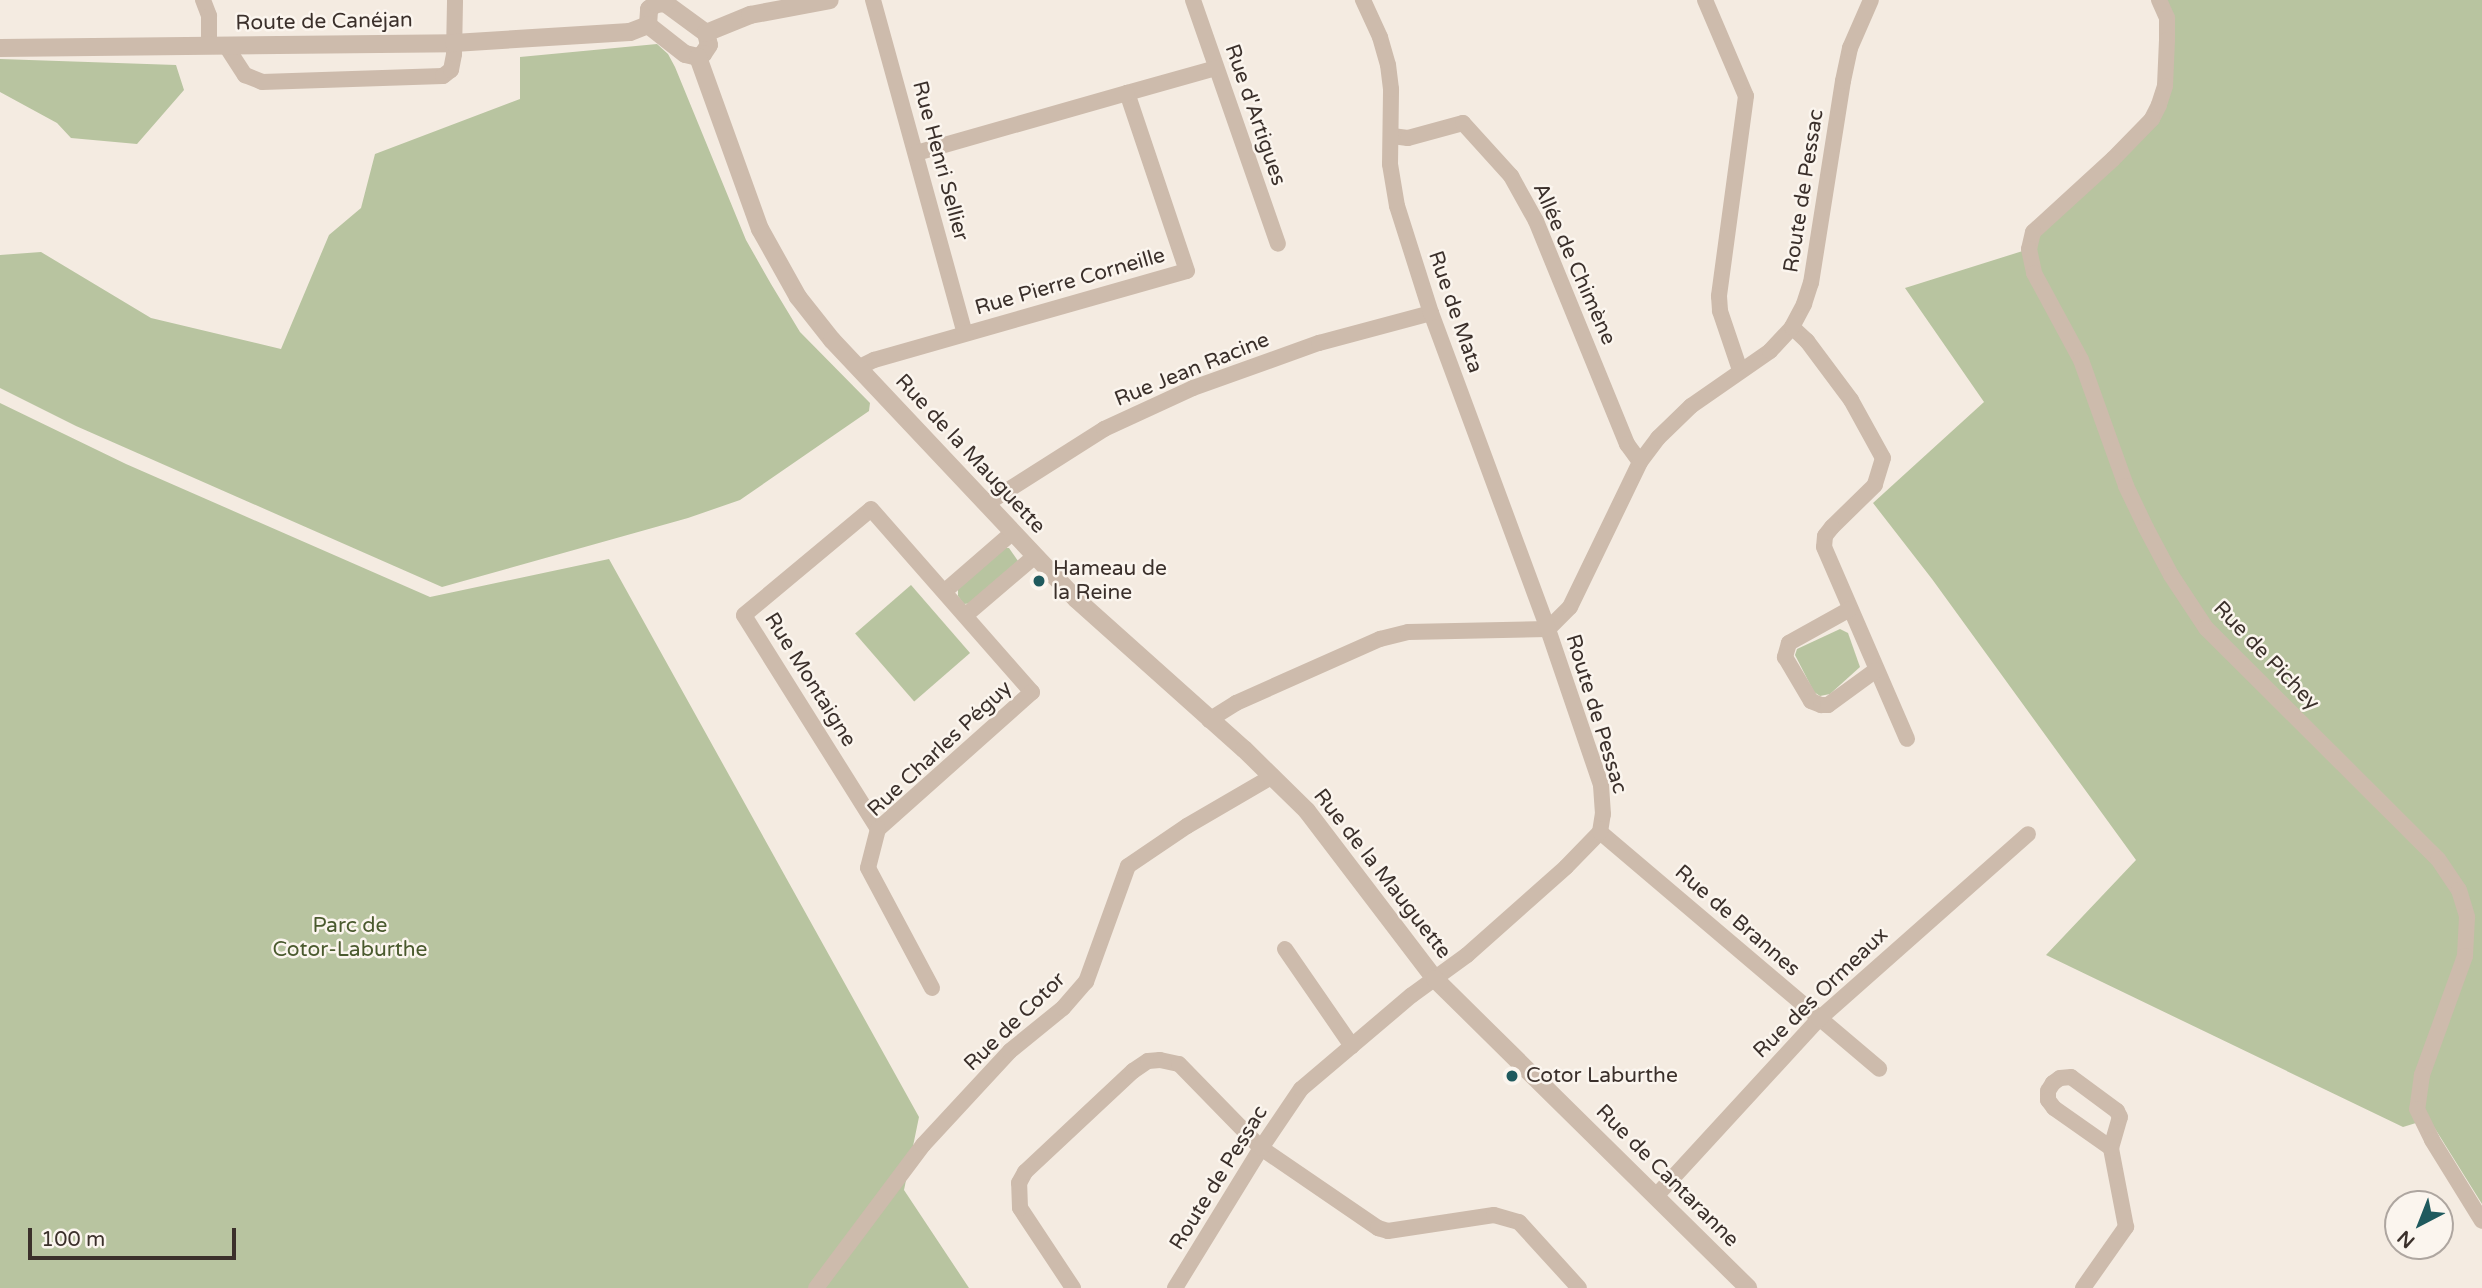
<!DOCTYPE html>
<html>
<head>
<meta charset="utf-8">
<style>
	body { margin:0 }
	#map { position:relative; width:2482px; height:1288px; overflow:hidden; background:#f4ebe1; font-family:"Varela Round",sans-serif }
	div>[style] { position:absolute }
	.green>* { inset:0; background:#b8c4a0; transform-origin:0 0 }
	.minor>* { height:16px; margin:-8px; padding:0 8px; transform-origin:8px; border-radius:8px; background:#cdbbac }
	.tertiary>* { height:18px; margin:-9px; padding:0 9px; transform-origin:9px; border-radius:9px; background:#cdbbac }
	.dots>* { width:19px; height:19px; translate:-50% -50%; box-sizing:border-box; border:4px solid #fbf5ee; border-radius:50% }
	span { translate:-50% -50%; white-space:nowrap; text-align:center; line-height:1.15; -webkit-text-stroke:5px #fbf5ee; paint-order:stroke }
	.street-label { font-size:21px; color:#3b302b }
	.poi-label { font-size:21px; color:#3b302b }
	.left { translate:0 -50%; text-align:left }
	.park-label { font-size:21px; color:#4a5a2e }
	.north { position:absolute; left:2384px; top:1190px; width:70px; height:70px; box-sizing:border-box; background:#fbf5ee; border:2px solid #aea6a0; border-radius:50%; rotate:222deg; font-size:19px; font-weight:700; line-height:28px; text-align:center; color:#3b302b }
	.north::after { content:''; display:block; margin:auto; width:24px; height:32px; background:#1f5a5e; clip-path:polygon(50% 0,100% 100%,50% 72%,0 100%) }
	.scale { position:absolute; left:28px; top:1228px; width:208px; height:32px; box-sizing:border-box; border:4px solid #3b302b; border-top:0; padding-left:9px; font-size:21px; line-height:24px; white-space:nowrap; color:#3b302b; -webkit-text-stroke:5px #fbf5ee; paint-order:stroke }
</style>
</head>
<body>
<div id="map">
	<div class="green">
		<i style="clip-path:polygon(2159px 0,2482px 0,2482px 1204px,2429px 1119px,2403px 1127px,2046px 955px,2136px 860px,1932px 579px,1873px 503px,1984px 402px,1905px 288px,2029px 249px,2033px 232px,2152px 119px,2165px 86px)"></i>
		<i style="clip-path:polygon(657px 44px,668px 54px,675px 67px,746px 240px,771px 284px,800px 332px,870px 403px,869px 411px,740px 500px,688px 518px,442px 587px,76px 426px,0 388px,0 255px,41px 252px,151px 318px,281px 349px,329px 235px,361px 208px,375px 154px,520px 99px,520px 57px)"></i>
		<i style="clip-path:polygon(0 59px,176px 65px,184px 90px,137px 144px,71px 138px,57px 123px,0 92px)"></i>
		<i style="clip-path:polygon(0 403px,126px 464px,430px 597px,609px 559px,919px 1117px,904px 1190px,969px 1288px,0 1288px)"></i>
		<i style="clip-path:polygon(1004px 548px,1009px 548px,1018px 561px,973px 603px,964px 604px,958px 596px,958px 589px)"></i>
		<i style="left:911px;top:585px;width:90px;height:74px;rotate:49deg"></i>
		<i style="clip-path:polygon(1840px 629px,1848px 633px,1860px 667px,1830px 694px,1820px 696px,1814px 692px,1795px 655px,1797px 649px)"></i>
	</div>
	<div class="minor">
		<i style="left:203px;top:0;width:17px;rotate:69deg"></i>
		<i style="left:209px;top:16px;width:30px;rotate:90deg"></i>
		<i style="left:873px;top:0;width:345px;rotate:74.6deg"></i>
		<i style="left:1193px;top:0;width:258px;rotate:70.8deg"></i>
		<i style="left:1705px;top:0;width:104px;rotate:66.9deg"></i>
		<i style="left:1746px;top:96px;width:202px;rotate:97.7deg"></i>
		<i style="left:1719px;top:296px;width:15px;rotate:86deg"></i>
		<i style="left:1720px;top:311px;width:62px;rotate:71.3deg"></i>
		<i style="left:2159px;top:0;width:20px;rotate:66deg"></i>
		<i style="left:2167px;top:18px;width:22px;rotate:90deg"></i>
		<i style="left:2167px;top:40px;width:46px;rotate:92.5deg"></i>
		<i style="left:2165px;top:86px;width:20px;rotate:108deg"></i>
		<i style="left:2159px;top:105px;width:16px;rotate:117deg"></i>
		<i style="left:2152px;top:119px;width:56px;rotate:134.3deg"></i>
		<i style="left:2113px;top:159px;width:108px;rotate:137.6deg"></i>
		<i style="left:2033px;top:232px;width:17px;rotate:103deg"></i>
		<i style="left:2029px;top:249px;width:25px;rotate:78deg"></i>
		<i style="left:2034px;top:273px;width:99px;rotate:61.6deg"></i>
		<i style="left:2081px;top:360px;width:134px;rotate:70.3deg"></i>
		<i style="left:2126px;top:486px;width:47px;rotate:64.5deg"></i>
		<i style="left:2146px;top:528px;width:53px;rotate:62deg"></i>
		<i style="left:2171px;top:575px;width:64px;rotate:56.6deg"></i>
		<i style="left:2206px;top:628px;width:327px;rotate:44.9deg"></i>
		<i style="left:2438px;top:859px;width:37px;rotate:56deg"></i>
		<i style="left:2459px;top:890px;width:28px;rotate:73deg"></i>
		<i style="left:2467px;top:917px;width:39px;rotate:93deg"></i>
		<i style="left:2465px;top:956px;width:127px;rotate:109.9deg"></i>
		<i style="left:2422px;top:1075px;width:34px;rotate:98deg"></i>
		<i style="left:2417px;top:1109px;width:34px;rotate:64deg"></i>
		<i style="left:2432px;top:1140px;width:95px;rotate:58.3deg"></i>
		<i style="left:226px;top:46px;width:35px;rotate:57deg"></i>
		<i style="left:245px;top:75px;width:18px;rotate:22deg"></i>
		<i style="left:262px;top:82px;width:181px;rotate:-1.9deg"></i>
		<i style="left:443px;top:76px;width:10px;rotate:-37deg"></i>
		<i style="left:451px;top:70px;width:16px;rotate:-79deg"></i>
		<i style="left:454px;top:54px;width:54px;rotate:-88.9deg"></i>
		<i style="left:1127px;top:93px;width:92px;rotate:-15.7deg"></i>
		<i style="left:1392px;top:136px;width:16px;rotate:7deg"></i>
		<i style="left:1408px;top:138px;width:57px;rotate:-15.3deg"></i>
		<i style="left:1463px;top:123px;width:72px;rotate:47.8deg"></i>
		<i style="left:1511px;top:176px;width:51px;rotate:60.9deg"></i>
		<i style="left:1536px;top:221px;width:241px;rotate:67.8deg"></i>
		<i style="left:1627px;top:444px;width:22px;rotate:54deg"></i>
		<i style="left:1792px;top:327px;width:21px;rotate:43deg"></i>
		<i style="left:1807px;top:341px;width:74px;rotate:53.3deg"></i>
		<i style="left:1851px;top:400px;width:66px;rotate:61.1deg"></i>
		<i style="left:1883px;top:458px;width:28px;rotate:107deg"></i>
		<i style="left:1875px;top:485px;width:60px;rotate:135.7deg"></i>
		<i style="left:1832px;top:527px;width:11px;rotate:128deg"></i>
		<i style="left:1825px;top:536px;width:11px;rotate:95deg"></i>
		<i style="left:1824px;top:547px;width:209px;rotate:66.6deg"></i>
		<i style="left:858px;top:368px;width:18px;rotate:-27deg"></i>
		<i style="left:874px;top:360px;width:325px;rotate:-15.9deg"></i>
		<i style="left:1187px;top:271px;width:188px;rotate:-108.6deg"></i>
		<i style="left:1127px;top:93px;width:219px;rotate:164.1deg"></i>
		<i style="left:986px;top:504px;width:140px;rotate:-32.4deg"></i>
		<i style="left:1104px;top:429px;width:98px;rotate:-24.7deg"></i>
		<i style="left:1193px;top:388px;width:134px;rotate:-19.7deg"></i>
		<i style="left:1319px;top:343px;width:116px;rotate:-15deg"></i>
		<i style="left:945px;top:591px;width:90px;rotate:-40.9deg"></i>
		<i style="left:1850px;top:609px;width:70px;rotate:150.9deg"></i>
		<i style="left:1789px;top:643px;width:15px;rotate:106deg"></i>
		<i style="left:1785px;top:657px;width:51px;rotate:59.4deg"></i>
		<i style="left:1811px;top:701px;width:11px;rotate:22deg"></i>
		<i style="left:1821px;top:705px;width:7px"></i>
		<i style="left:1828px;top:705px;width:59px;rotate:-36.1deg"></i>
		<i style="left:966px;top:615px;width:91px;rotate:-40.5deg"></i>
		<i style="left:1548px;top:629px;width:31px;rotate:-45deg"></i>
		<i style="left:1570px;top:607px;width:161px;rotate:-64.2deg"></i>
		<i style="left:1640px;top:462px;width:30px;rotate:-53deg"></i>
		<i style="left:1658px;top:438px;width:46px;rotate:-44.1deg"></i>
		<i style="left:1691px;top:406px;width:96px;rotate:-34.8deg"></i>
		<i style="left:1770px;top:351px;width:33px;rotate:-47deg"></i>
		<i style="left:1792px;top:327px;width:26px;rotate:-62deg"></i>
		<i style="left:1804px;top:304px;width:22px;rotate:-72deg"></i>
		<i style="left:1811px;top:283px;width:205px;rotate:-81deg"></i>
		<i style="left:1843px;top:81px;width:34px;rotate:-78deg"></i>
		<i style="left:1850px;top:48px;width:52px;rotate:-66.4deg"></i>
		<i style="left:1209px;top:720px;width:32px;rotate:-32deg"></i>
		<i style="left:1236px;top:703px;width:158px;rotate:-24deg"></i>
		<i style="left:1380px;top:639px;width:29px;rotate:-14deg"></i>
		<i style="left:1408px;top:632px;width:140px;rotate:-1.2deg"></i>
		<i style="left:878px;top:829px;width:252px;rotate:-122.1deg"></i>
		<i style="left:744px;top:615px;width:165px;rotate:-39.8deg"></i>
		<i style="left:871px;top:509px;width:244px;rotate:48.7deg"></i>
		<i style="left:1032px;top:692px;width:206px;rotate:138.3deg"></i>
		<i style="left:878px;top:829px;width:40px;rotate:104.4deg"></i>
		<i style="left:868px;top:868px;width:136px;rotate:61.9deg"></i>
		<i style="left:1600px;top:832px;width:366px;rotate:40.3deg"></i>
		<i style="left:1285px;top:949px;width:118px;rotate:55.4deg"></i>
		<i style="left:1656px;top:1196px;width:241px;rotate:-47.4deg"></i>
		<i style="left:1819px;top:1019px;width:279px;rotate:-41.5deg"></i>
		<i style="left:816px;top:1288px;width:179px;rotate:-53.2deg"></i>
		<i style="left:923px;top:1145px;width:128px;rotate:-47.2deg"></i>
		<i style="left:1010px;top:1051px;width:68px;rotate:-39.1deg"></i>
		<i style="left:1063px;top:1008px;width:35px;rotate:-49deg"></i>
		<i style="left:1086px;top:982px;width:123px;rotate:-70.1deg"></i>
		<i style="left:1128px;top:866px;width:71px;rotate:-34.1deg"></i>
		<i style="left:1187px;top:826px;width:99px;rotate:-30.2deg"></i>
		<i style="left:1073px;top:1288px;width:96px;rotate:-123.5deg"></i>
		<i style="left:1020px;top:1208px;width:25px;rotate:-92deg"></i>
		<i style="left:1019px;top:1183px;width:13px;rotate:-61deg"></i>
		<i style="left:1025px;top:1172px;width:148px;rotate:-43.1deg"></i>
		<i style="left:1133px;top:1071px;width:18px;rotate:-34deg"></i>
		<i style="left:1148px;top:1061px;width:12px;rotate:-5deg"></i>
		<i style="left:1160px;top:1060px;width:19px;rotate:12deg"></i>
		<i style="left:1179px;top:1064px;width:117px;rotate:45.7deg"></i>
		<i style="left:1261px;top:1148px;width:142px;rotate:34.4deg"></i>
		<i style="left:1378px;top:1228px;width:10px;rotate:17deg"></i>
		<i style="left:1388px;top:1231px;width:107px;rotate:-8.6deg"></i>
		<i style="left:1494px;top:1215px;width:26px;rotate:16deg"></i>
		<i style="left:1519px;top:1222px;width:89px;rotate:47.7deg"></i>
		<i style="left:1175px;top:1288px;width:164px;rotate:-58.4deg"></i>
		<i style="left:1261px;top:1148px;width:71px;rotate:-55.9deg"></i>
		<i style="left:1301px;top:1089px;width:145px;rotate:-40.3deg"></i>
		<i style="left:1412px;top:995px;width:68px;rotate:-36deg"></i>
		<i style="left:1467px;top:955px;width:132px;rotate:-41.6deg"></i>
		<i style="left:1566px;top:867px;width:49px;rotate:-45.8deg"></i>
		<i style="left:1600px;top:832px;width:18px;rotate:-81deg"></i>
		<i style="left:1603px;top:814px;width:29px;rotate:-94deg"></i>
		<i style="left:1601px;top:785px;width:165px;rotate:-108.8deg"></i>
		<i style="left:1548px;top:629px;width:337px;rotate:-110.3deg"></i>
		<i style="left:1431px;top:313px;width:112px;rotate:-107.6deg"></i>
		<i style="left:1397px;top:206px;width:43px;rotate:-99.5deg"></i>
		<i style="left:1390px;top:164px;width:75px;rotate:-89.2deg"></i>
		<i style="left:1391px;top:89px;width:24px;rotate:-97deg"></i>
		<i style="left:1388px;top:65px;width:29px;rotate:-106deg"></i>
		<i style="left:1380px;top:37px;width:41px;rotate:-114.7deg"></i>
		<i style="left:2083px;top:1288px;width:75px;rotate:-54.8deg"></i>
		<i style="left:2126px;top:1227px;width:80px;rotate:-100.8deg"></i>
		<i style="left:2111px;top:1148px;width:32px;rotate:-74deg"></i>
		<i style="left:2120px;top:1117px;width:7px;rotate:-117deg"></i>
		<i style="left:2117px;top:1111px;width:57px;rotate:-143.5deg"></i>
		<i style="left:2071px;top:1077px;width:11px;rotate:175deg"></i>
		<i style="left:2060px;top:1078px;width:9px;rotate:144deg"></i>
		<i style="left:2053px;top:1083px;width:9px;rotate:122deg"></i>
		<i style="left:2048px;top:1091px;width:9px;rotate:90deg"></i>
		<i style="left:2048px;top:1100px;width:10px;rotate:53deg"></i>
		<i style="left:2054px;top:1108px;width:70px;rotate:35.1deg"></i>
	</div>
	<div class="tertiary">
		<i style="left:665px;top:3px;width:51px;rotate:36.2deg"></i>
		<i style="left:706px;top:33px;width:12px;rotate:76deg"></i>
		<i style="left:709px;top:45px;width:11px;rotate:124deg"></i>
		<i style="left:703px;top:54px;width:6px;rotate:149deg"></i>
		<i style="left:698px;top:57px;width:13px;rotate:-167deg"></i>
		<i style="left:685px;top:54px;width:47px;rotate:-141.9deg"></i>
		<i style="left:648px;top:25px;width:16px;rotate:-86deg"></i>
		<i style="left:649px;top:9px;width:9px;rotate:-36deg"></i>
		<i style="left:656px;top:4px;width:9px;rotate:-6deg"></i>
		<i style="left:706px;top:33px;width:48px;rotate:-22.2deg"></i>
		<i style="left:750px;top:15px;width:81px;rotate:-10.6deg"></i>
		<i style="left:0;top:48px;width:454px;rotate:-0.6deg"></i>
		<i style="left:454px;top:43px;width:176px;rotate:-3.6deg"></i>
		<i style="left:630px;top:32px;width:19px;rotate:-21deg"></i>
		<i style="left:698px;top:57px;width:183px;rotate:70.2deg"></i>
		<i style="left:760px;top:229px;width:78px;rotate:60.8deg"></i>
		<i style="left:798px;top:297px;width:55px;rotate:51.7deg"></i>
		<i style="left:832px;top:340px;width:356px;rotate:46.7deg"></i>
		<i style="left:1076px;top:599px;width:225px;rotate:41.8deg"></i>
		<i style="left:1244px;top:749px;width:88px;rotate:44.5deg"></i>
		<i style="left:1307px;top:811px;width:211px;rotate:52.7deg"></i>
		<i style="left:1435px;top:979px;width:440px;rotate:44.6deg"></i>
	</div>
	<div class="dots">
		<i style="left:1039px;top:581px;background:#1f5a5e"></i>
		<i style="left:1512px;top:1076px;background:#1f5a5e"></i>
	</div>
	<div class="street-label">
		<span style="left:324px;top:22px;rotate:-1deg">Route de Canéjan</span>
		<span style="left:1255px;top:115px;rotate:71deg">Rue d'Artigues</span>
		<span style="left:940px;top:161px;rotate:75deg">Rue Henri Sellier</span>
		<span style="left:1804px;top:191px;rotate:-81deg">Route de Pessac</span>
		<span style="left:1574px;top:264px;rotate:66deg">Allée de Chimène</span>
		<span style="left:1070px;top:282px;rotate:-16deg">Rue Pierre Corneille</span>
		<span style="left:1455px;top:312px;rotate:71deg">Rue de Mata</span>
		<span style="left:1192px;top:370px;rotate:-22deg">Rue Jean Racine</span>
		<span style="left:970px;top:454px;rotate:47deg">Rue de la Mauguette</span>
		<span style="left:2266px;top:656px;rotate:46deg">Rue de Pichey</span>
		<span style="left:810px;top:680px;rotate:58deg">Rue Montaigne</span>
		<span style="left:1596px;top:714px;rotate:73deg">Route de Pessac</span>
		<span style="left:940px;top:749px;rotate:-43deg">Rue Charles Péguy</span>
		<span style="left:1382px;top:874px;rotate:52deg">Rue de la Mauguette</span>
		<span style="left:1737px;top:921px;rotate:41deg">Rue de Brannes</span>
		<span style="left:1821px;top:993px;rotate:-44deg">Rue des Ormeaux</span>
		<span style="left:1015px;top:1022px;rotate:-44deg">Rue de Cotor</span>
		<span style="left:1667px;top:1176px;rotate:45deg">Rue de Cantaranne</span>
		<span style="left:1219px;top:1178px;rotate:-58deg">Route de Pessac</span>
	</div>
	<div class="poi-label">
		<span class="left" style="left:1053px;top:581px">Hameau de<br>la Reine</span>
		<span class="left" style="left:1526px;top:1076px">Cotor Laburthe</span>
	</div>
	<div class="park-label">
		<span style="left:350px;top:938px">Parc de<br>Cotor-Laburthe</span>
	</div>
	<div class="north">N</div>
	<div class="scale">100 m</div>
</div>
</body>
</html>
